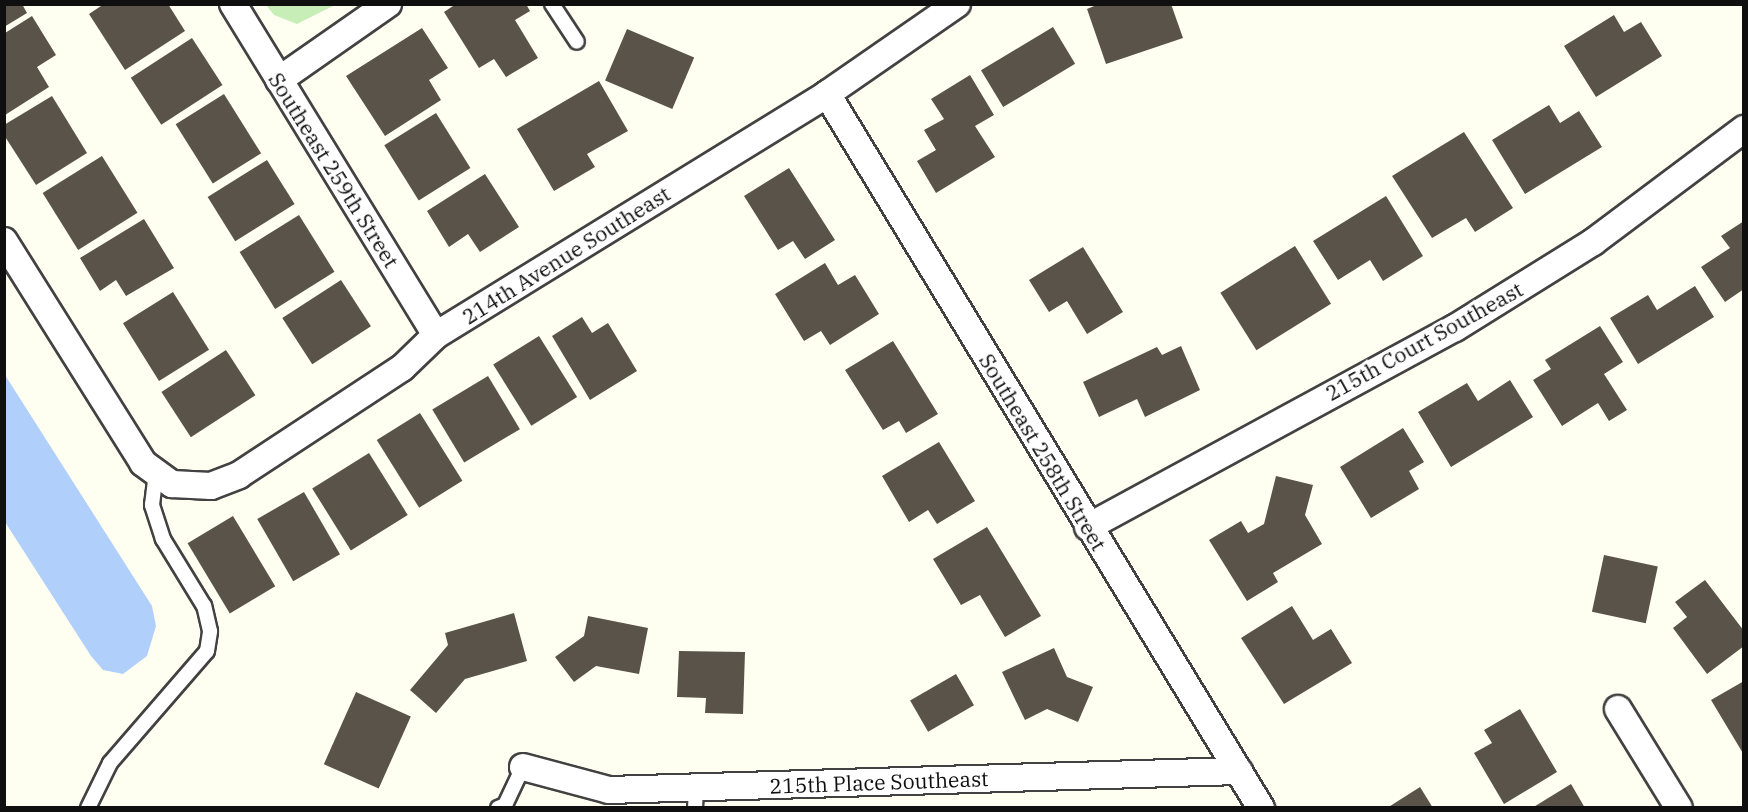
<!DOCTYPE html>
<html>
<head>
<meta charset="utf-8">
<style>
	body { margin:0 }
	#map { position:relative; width:1748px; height:812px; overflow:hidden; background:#fffff1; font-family:"IBM Plex Serif",serif }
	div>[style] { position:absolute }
	.green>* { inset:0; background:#c7eeb7 }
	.water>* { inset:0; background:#b1cffb }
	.building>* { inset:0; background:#59534a; transform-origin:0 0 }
	.roads { filter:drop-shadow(2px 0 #424242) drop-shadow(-2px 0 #424242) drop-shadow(0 2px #424242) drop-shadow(0 -2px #424242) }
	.service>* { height:14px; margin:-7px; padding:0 7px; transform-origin:7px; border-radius:7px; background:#fff }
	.minor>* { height:26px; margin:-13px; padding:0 13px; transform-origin:13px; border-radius:13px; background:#fff }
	span { translate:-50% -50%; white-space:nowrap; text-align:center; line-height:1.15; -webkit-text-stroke:6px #fff; paint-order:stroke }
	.street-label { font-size:21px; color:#0f0f0f }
	.frame { position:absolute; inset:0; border:6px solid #0f0f0f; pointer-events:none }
</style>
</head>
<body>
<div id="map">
	<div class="green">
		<i style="clip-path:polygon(266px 5px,335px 5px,297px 24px,274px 15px)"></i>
	</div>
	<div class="water">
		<i style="clip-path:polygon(5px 375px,152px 606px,156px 626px,147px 656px,123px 674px,103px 670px,91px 656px,5px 522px)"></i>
	</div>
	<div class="building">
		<i style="clip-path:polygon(4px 4px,22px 4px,27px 13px,4px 27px)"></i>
		<i style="clip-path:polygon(104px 4px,168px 4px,185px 31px,125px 70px,89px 14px)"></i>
		<i style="clip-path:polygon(456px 4px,526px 4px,530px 11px,515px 20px,538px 58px,506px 77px,494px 59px,479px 68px,444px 12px)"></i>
		<i style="clip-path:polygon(1099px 4px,1171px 4px,1183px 38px,1106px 64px,1087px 9px)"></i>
		<i style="clip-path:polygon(1614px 15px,1624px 32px,1641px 22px,1662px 56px,1596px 97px,1564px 46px)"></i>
		<i style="clip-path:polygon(32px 16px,56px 55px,37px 67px,49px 87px,5px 115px,5px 33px)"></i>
		<i style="left:1053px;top:27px;width:43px;height:84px;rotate:59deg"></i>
		<i style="clip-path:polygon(422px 28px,448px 68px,429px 80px,441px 100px,385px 136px,346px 76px)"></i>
		<i style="left:627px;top:29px;width:73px;height:56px;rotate:23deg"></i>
		<i style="left:192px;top:38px;width:56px;height:73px;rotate:57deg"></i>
		<i style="clip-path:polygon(970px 75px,994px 115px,975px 126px,995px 157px,936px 193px,917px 161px,936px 150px,924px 130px,944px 119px,931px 99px)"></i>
		<i style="clip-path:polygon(599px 81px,628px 131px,587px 154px,595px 167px,554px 191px,517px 129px)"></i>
		<i style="left:224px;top:94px;width:70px;height:57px;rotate:58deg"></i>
		<i style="clip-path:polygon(52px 96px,87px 153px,36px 185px,4px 135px,4px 125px)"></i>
		<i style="clip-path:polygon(1549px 105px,1560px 123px,1579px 111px,1602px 147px,1525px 194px,1492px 140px)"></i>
		<i style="left:436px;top:113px;width:65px;height:61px;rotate:58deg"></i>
		<i style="clip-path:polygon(1464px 132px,1513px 208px,1475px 232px,1466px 218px,1432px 238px,1392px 176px)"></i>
		<i style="left:102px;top:156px;width:67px;height:70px;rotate:58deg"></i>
		<i style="left:267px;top:160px;width:52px;height:70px;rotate:58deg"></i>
		<i style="clip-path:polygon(789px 168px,835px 240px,805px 259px,793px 241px,778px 250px,744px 196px)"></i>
		<i style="clip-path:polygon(485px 174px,519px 227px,480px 252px,468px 234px,449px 247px,427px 211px)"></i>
		<i style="clip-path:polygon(1386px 196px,1423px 256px,1383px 281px,1370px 260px,1338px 280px,1313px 241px)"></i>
		<i style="left:299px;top:215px;width:67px;height:70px;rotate:58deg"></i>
		<i style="clip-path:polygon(144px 219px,174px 268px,126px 296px,116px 280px,100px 291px,80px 258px)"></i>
		<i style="clip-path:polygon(1744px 221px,1744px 289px,1725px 302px,1701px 267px,1730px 248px,1721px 236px)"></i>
		<i style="left:1295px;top:246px;width:68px;height:88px;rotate:58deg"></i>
		<i style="clip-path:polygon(1083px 247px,1123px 312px,1087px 334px,1067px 301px,1049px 312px,1029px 280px)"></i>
		<i style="clip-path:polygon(825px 263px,838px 285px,855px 275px,879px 314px,830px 345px,821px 331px,804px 341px,775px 294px)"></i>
		<i style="left:341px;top:280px;width:55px;height:70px;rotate:57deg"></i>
		<i style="clip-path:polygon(1695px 286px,1714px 317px,1638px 364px,1610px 318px,1648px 295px,1657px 310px)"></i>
		<i style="left:173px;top:292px;width:68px;height:59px;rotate:58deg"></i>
		<i style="clip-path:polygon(582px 317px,592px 333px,608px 323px,637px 371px,590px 400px,552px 336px)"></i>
		<i style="clip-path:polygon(1600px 326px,1623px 362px,1604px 374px,1627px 410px,1609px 421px,1598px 403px,1562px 426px,1533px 380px,1551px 369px,1545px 360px)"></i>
		<i style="left:539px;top:336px;width:72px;height:54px;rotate:58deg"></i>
		<i style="clip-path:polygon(893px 341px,938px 414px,906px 433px,899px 421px,883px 430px,845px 370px)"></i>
		<i style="clip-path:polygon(1181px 346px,1200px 390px,1145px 417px,1137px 399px,1099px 417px,1083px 382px,1157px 347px,1162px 355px)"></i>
		<i style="left:226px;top:350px;width:54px;height:77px;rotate:57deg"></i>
		<i style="left:488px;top:376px;width:62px;height:65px;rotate:59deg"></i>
		<i style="clip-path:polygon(1510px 380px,1533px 417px,1451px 467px,1418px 412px,1467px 383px,1478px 401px)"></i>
		<i style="left:420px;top:413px;width:80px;height:51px;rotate:58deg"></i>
		<i style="clip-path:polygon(1403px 428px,1424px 462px,1409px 471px,1419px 489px,1371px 518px,1340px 467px)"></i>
		<i style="clip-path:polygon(939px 442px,975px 501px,937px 524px,928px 510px,909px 522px,882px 476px)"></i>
		<i style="left:369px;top:453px;width:73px;height:67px;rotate:58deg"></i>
		<i style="clip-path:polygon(1276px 476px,1313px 485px,1305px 515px,1322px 544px,1273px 573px,1278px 582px,1247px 601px,1209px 540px,1241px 521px,1248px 533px,1264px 524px)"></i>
		<i style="left:304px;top:492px;width:72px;height:54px;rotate:60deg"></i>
		<i style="left:233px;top:516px;width:82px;height:53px;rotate:59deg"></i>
		<i style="clip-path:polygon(987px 527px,1041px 616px,1005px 637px,980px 595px,961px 605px,933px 559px)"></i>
		<i style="left:1604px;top:555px;width:55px;height:58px;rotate:12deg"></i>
		<i style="clip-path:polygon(1705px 580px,1744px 631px,1744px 646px,1707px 674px,1673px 628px,1687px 617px,1675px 602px)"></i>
		<i style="clip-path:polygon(1292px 606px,1313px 640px,1331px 629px,1352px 663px,1284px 704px,1241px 638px)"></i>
		<i style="clip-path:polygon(514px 613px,527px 661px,465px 679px,436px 713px,410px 690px,448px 645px,445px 633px)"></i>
		<i style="clip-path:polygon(588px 616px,648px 628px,639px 674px,596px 666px,574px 682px,555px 657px,584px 636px)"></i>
		<i style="clip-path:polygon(1054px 648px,1067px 677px,1093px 687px,1078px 722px,1047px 709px,1025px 720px,1002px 672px)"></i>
		<i style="clip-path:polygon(679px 651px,745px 652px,743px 714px,705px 713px,706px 698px,677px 697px)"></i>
		<i style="left:956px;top:674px;width:36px;height:53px;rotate:60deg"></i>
		<i style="clip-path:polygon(1744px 681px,1744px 755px,1711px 700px)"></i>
		<i style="left:356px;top:692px;width:60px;height:79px;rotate:24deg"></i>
		<i style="clip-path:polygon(1520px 709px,1557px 772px,1504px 804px,1474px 753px,1492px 743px,1484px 730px)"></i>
		<i style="clip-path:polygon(1571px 784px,1585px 808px,1532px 808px)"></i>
		<i style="clip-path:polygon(1420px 787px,1433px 808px,1387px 808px)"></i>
	</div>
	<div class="roads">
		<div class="service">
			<i style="left:552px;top:4px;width:45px;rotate:56.7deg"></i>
			<i style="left:88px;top:808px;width:50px;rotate:-63.9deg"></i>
			<i style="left:110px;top:763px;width:148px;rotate:-49.1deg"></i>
			<i style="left:207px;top:651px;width:20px;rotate:-81deg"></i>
			<i style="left:210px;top:631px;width:26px;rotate:-103deg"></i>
			<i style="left:204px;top:606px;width:79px;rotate:-121.5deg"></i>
			<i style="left:163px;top:539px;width:36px;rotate:-108deg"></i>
			<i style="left:152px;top:505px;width:32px;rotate:-83deg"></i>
			<i style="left:498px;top:808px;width:8px;rotate:-23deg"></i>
			<i style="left:505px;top:805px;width:42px;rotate:-64.7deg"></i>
			<i style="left:695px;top:808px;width:20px;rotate:-87deg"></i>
		</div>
		<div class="minor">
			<i style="left:233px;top:4px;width:388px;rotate:58.5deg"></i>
			<i style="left:279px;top:80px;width:133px;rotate:-34.9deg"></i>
			<i style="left:827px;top:94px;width:836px;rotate:58.71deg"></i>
			<i style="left:4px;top:241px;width:262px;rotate:57.9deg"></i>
			<i style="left:143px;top:463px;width:36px;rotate:36deg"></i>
			<i style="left:172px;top:484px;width:39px;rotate:3deg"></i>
			<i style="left:211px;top:486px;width:30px;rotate:-21deg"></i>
			<i style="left:239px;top:475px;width:195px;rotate:-33.3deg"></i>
			<i style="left:402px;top:368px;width:47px;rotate:-44.1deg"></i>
			<i style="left:436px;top:335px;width:459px;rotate:-31.6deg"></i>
			<i style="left:827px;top:94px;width:158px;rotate:-34.7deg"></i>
			<i style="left:1088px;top:527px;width:417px;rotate:-28.5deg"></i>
			<i style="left:1455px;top:328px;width:163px;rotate:-31.9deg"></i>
			<i style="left:1593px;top:242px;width:189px;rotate:-36.8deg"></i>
			<i style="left:1618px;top:709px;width:116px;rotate:58.4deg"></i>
			<i style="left:523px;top:767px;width:89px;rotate:15deg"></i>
			<i style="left:609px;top:790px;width:630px;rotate:-1.73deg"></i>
		</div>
	</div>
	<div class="street-label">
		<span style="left:334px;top:170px;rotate:58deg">Southeast 259th Street</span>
		<span style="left:566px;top:255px;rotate:-32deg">214th Avenue Southeast</span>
		<span style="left:1424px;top:341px;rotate:-29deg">215th Court Southeast</span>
		<span style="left:1043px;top:452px;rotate:59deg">Southeast 258th Street</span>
		<span style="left:879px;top:782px;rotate:-2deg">215th Place Southeast</span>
	</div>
	<div class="frame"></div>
</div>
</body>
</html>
